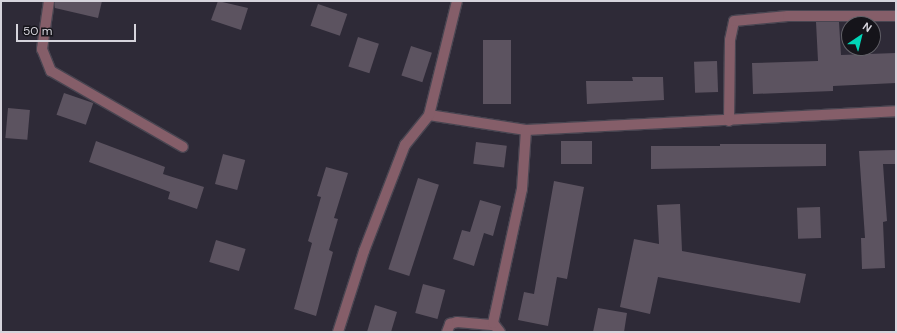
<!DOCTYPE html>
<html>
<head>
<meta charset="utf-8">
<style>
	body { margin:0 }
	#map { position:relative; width:897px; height:333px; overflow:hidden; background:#2e2a37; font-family:"DM Sans",sans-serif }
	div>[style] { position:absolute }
	.building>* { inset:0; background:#5c5360; transform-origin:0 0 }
	.roads { filter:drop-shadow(1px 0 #494551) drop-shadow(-1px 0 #494551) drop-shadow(0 1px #494551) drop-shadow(0 -1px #494551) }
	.minor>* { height:10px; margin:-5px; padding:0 5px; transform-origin:5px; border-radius:5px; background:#855e69 }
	span { translate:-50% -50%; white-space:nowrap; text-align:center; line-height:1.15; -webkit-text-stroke:3.5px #15141a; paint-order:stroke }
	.frame { position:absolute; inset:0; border:2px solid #d6d4dc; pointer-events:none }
	.north { position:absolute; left:841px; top:16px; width:40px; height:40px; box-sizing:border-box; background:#15141a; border:1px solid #626168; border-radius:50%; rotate:35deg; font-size:11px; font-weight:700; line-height:16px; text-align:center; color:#d6d4dc }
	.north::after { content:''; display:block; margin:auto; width:14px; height:18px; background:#00d5b7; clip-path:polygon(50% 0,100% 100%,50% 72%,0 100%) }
	.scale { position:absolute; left:16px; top:24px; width:120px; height:18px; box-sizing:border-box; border:2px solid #d6d4dc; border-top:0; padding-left:5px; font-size:12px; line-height:14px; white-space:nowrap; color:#d6d4dc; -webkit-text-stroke:3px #15141a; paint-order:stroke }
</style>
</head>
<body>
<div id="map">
	<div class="building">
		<i style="clip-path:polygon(55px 1px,102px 1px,98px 18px,55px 8px)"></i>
		<i style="clip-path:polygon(218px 1px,248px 8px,241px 30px,211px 20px)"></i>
		<i style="left:318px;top:4px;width:31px;height:23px;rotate:19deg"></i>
		<i style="clip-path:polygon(816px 22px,839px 22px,841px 55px,896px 53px,896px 83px,833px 86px,833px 91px,753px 94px,752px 63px,818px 61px)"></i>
		<i style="left:358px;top:37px;width:22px;height:31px;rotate:18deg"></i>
		<i style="left:483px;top:40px;width:28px;height:64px"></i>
		<i style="left:411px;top:46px;width:22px;height:31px;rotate:18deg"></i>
		<i style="left:717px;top:61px;width:31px;height:23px;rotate:88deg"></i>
		<i style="clip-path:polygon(632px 77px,663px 77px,664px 100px,587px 104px,586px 81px,633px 81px)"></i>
		<i style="left:64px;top:93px;width:31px;height:23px;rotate:19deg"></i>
		<i style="left:8px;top:108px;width:22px;height:30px;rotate:5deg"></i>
		<i style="clip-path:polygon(96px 141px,165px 167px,163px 174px,204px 187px,197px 209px,168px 199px,170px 192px,89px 162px)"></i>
		<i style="left:592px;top:141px;width:23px;height:31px;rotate:90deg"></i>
		<i style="left:476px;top:142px;width:31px;height:22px;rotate:7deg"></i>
		<i style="clip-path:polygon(720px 144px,826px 144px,826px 166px,651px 169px,651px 146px,720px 146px)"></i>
		<i style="clip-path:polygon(896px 150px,896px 164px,883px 164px,887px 221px,883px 222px,885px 268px,862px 269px,861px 238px,865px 238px,859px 151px)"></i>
		<i style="left:223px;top:154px;width:23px;height:31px;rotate:15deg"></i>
		<i style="clip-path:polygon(326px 167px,348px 173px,334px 218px,338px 219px,329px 250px,333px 252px,316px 316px,294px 309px,312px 243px,308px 241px,321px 197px,317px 196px)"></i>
		<i style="left:418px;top:178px;width:22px;height:96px;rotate:18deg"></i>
		<i style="clip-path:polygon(554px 181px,584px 187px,567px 279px,557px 277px,548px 326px,518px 320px,524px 292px,534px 294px)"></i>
		<i style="clip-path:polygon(480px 200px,501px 206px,493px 236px,484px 233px,474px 266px,453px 259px,462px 230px,470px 232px)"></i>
		<i style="clip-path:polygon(680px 204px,682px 251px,806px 274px,800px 303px,658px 277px,650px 314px,620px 307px,634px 239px,659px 244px,657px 205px)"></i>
		<i style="left:820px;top:207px;width:31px;height:23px;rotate:88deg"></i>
		<i style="left:216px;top:240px;width:31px;height:23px;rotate:17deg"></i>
		<i style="left:423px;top:284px;width:23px;height:30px;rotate:15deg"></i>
		<i style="clip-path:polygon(375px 305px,397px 312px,391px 332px,367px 332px)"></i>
		<i style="clip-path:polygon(598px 308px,627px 313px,624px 332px,593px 332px)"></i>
	</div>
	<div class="roads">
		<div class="minor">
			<i style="left:49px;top:1px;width:49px;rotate:98.3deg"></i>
			<i style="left:42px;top:49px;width:24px;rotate:68deg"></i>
			<i style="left:51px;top:71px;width:152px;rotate:29.9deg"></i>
			<i style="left:429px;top:115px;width:98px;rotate:8.8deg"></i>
			<i style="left:526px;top:130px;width:370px;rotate:-2.9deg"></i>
			<i style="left:729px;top:121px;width:81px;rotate:-89.3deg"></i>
			<i style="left:730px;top:40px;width:19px;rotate:-78deg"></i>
			<i style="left:734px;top:21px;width:54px;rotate:-5.3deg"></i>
			<i style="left:788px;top:16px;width:108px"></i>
			<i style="left:338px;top:332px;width:85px;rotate:-72.2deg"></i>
			<i style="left:364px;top:251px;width:114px;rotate:-68.9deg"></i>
			<i style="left:405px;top:145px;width:38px;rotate:-51deg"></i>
			<i style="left:429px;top:115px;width:117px;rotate:-76.2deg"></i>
			<i style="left:447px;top:332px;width:9px;rotate:-69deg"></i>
			<i style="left:450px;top:324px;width:7px;rotate:-16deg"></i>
			<i style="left:457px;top:322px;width:37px;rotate:5deg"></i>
			<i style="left:500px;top:332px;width:11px;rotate:-128deg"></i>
			<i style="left:493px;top:323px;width:137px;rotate:-77.8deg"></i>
			<i style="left:522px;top:189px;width:59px;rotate:-86.1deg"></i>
		</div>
	</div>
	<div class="frame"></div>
	<div class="north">N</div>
	<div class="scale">50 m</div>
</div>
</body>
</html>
